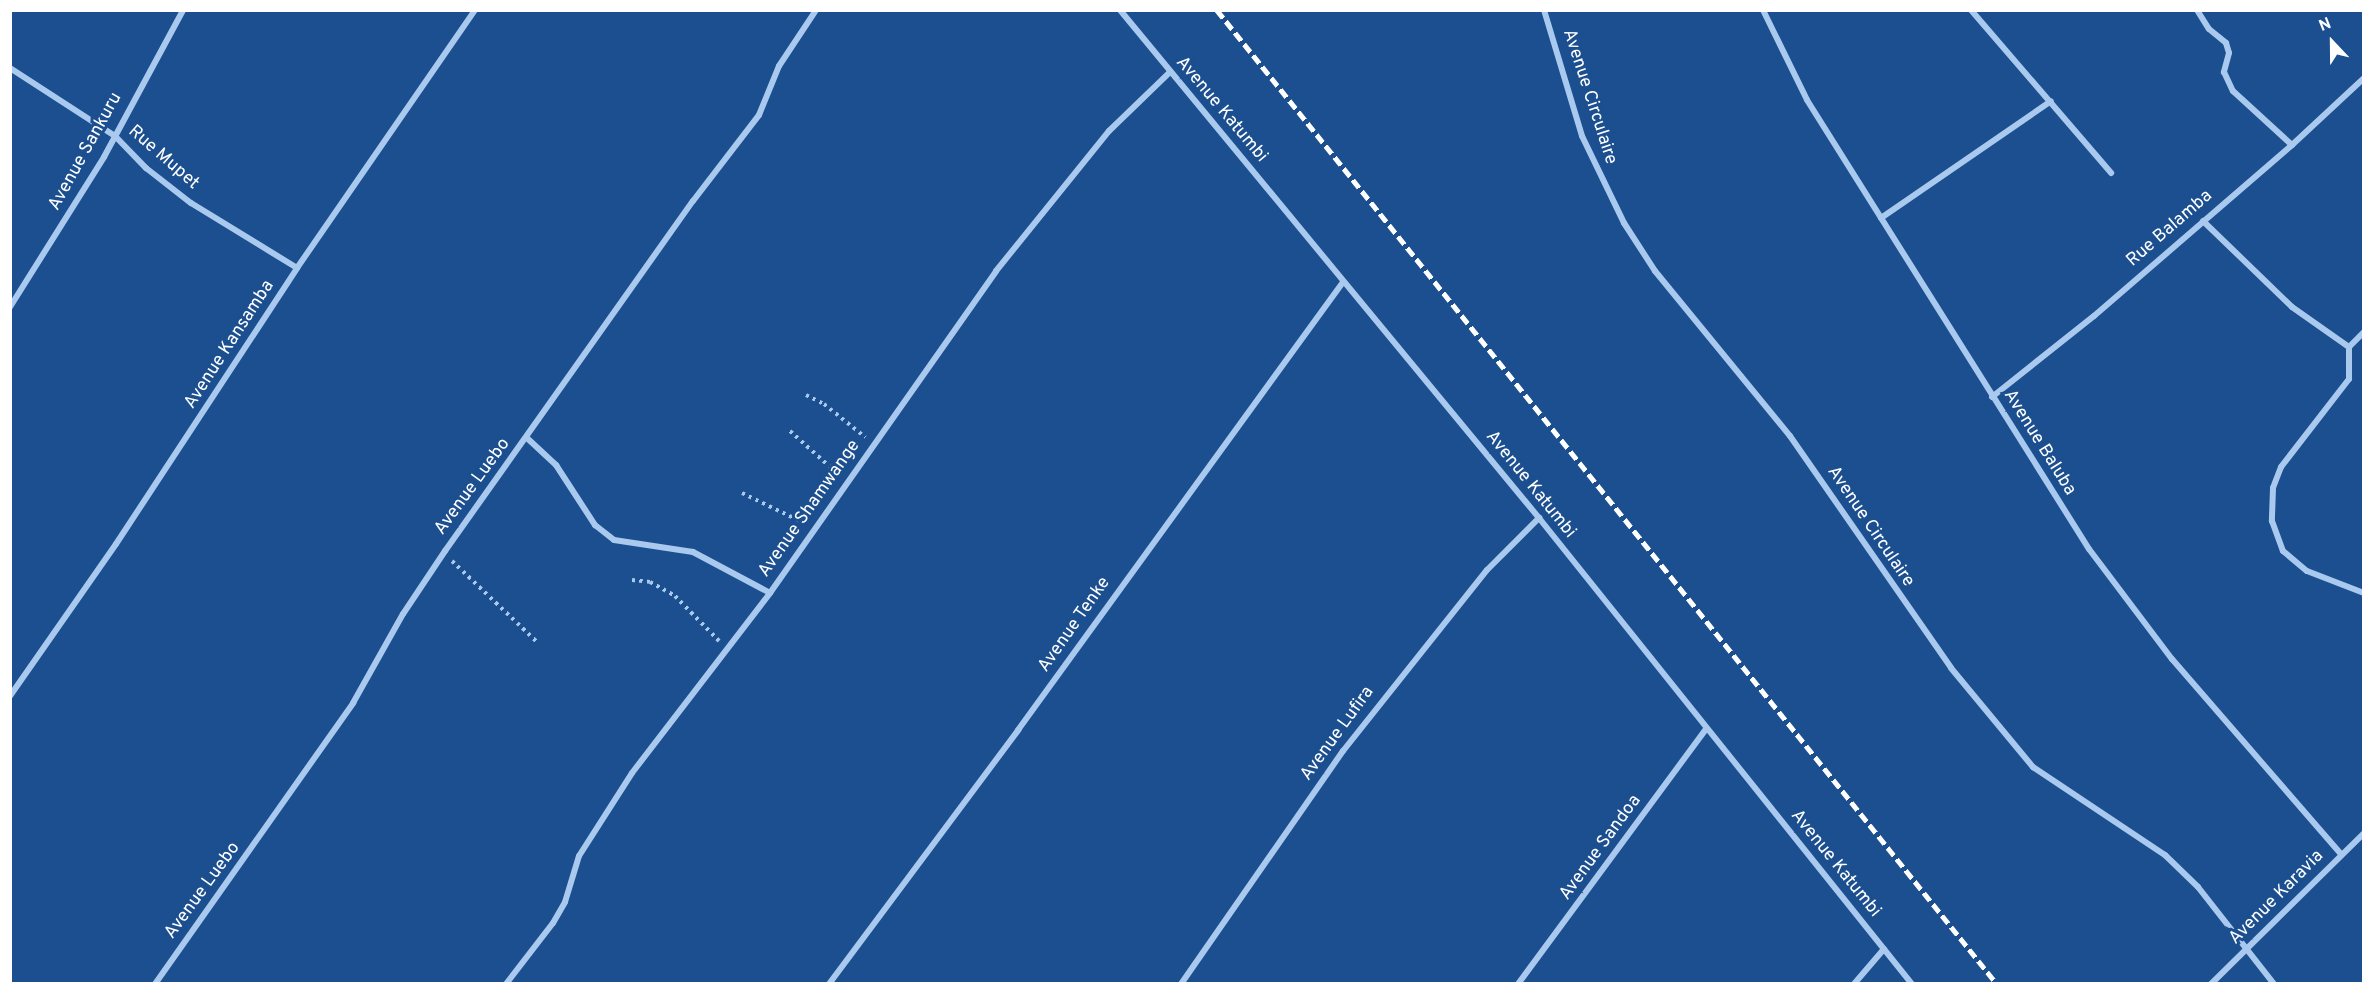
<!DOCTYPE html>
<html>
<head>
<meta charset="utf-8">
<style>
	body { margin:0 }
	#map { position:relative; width:2374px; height:994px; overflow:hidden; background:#1b4f8f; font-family:Overpass,sans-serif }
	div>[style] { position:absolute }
	.path>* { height:4px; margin-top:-2px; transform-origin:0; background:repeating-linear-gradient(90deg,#a9c9ee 0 3px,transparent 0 7.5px) }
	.minor>* { height:6px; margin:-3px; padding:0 3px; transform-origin:3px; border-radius:3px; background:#a9c9ee }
	.rail>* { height:4.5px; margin-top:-2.25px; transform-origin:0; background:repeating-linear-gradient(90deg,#fff 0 10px,transparent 0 14.5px) }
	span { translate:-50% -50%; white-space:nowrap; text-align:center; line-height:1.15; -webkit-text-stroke:6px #1b4f8f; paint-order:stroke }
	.street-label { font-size:18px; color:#fff }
	.frame { position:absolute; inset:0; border:12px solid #fff; pointer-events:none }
	.north { position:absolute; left:2302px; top:12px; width:60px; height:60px; -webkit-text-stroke:4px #1b4f8f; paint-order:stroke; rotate:338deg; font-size:16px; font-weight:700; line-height:24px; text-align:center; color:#fff }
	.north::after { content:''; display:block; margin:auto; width:21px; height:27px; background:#fff; clip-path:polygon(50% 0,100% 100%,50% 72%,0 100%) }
</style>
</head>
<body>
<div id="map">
	<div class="path">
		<i style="left:806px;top:395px;width:20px;rotate:27deg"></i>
		<i style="left:824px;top:404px;width:53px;rotate:38.8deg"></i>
		<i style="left:790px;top:431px;width:67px;rotate:42deg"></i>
		<i style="left:742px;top:493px;width:69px;rotate:25.8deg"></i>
		<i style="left:452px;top:561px;width:117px;rotate:43.6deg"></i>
		<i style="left:632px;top:580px;width:18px;rotate:6deg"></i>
		<i style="left:650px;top:582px;width:29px;rotate:29deg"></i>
		<i style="left:675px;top:596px;width:63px;rotate:45.6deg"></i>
	</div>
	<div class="minor">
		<i style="left:1120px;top:10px;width:659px;rotate:50.48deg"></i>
		<i style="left:1539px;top:518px;width:597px;rotate:51.33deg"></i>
		<i style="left:1544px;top:10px;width:132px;rotate:73.2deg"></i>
		<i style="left:1582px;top:136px;width:97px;rotate:64.2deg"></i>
		<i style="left:1624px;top:223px;width:57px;rotate:57.1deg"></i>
		<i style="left:1655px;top:271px;width:213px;rotate:50.7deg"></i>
		<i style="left:1790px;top:436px;width:282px;rotate:55.2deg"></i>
		<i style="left:1951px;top:668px;width:129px;rotate:50.4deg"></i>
		<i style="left:2033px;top:767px;width:159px;rotate:33.7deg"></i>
		<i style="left:2165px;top:855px;width:46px;rotate:44.1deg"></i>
		<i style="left:2198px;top:887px;width:123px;rotate:51.9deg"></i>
		<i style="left:1763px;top:10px;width:100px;rotate:63.9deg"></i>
		<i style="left:1807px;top:100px;width:530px;rotate:57.87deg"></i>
		<i style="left:2089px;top:549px;width:138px;rotate:53deg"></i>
		<i style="left:2172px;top:659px;width:259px;rotate:49.1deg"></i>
		<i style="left:1971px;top:10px;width:215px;rotate:49.3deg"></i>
		<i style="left:2197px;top:10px;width:22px;rotate:58deg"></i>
		<i style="left:2209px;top:29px;width:22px;rotate:39deg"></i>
		<i style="left:2226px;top:43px;width:10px;rotate:73deg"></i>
		<i style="left:2229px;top:53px;width:20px;rotate:105deg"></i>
		<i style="left:2224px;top:72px;width:21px;rotate:65deg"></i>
		<i style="left:2233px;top:91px;width:80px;rotate:42.5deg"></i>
		<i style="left:10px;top:68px;width:125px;rotate:32.9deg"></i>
		<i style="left:115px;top:136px;width:45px;rotate:45.9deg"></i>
		<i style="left:146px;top:168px;width:57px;rotate:37.9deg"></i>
		<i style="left:191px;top:203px;width:124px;rotate:31.5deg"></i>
		<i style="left:1881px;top:218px;width:206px;rotate:-34.5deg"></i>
		<i style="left:2203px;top:221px;width:124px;rotate:44deg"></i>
		<i style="left:2292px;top:307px;width:70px;rotate:35.1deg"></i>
		<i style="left:2349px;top:347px;width:32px;rotate:90deg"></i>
		<i style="left:2349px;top:379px;width:111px;rotate:127.7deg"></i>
		<i style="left:2281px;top:467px;width:22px;rotate:111deg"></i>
		<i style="left:2273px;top:488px;width:33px;rotate:92deg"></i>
		<i style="left:2272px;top:521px;width:32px;rotate:70deg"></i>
		<i style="left:2283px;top:551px;width:31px;rotate:40deg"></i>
		<i style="left:2307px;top:571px;width:61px;rotate:21.1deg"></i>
		<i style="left:10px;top:307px;width:177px;rotate:-57.9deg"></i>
		<i style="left:104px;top:157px;width:167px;rotate:-61.7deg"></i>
		<i style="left:2349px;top:347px;width:21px;rotate:-45deg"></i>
		<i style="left:1992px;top:397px;width:130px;rotate:-38.5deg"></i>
		<i style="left:2094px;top:316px;width:262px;rotate:-40.8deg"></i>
		<i style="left:2292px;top:145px;width:98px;rotate:-42.9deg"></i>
		<i style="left:527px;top:438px;width:40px;rotate:43deg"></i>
		<i style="left:556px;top:465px;width:72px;rotate:57deg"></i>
		<i style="left:595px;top:525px;width:24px;rotate:38deg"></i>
		<i style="left:614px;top:540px;width:80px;rotate:8.6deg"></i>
		<i style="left:693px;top:552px;width:87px;rotate:28deg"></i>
		<i style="left:10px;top:696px;width:185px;rotate:-55.1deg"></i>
		<i style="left:116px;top:544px;width:330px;rotate:-56.7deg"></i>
		<i style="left:297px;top:268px;width:313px;rotate:-55.4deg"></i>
		<i style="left:155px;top:984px;width:344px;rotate:-54.8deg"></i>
		<i style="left:353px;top:703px;width:102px;rotate:-60.7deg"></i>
		<i style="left:403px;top:614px;width:76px;rotate:-56.3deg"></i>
		<i style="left:445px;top:551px;width:429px;rotate:-54.7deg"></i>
		<i style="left:693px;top:201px;width:108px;rotate:-52.5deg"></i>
		<i style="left:759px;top:115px;width:53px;rotate:-67.8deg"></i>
		<i style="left:779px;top:66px;width:67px;rotate:-56.5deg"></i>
		<i style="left:506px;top:984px;width:77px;rotate:-52.4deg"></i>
		<i style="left:553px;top:923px;width:24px;rotate:-60deg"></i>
		<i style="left:565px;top:902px;width:48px;rotate:-73.1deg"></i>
		<i style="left:579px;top:856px;width:98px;rotate:-57.4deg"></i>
		<i style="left:632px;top:773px;width:227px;rotate:-52.5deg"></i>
		<i style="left:770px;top:593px;width:393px;rotate:-54.9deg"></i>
		<i style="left:996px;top:271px;width:180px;rotate:-51.1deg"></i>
		<i style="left:1109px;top:131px;width:85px;rotate:-44deg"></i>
		<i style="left:829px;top:984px;width:317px;rotate:-53.3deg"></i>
		<i style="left:1018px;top:730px;width:553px;rotate:-54.04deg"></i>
		<i style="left:1181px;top:984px;width:284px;rotate:-55.2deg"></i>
		<i style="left:1343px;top:751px;width:231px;rotate:-51.5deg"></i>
		<i style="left:1487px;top:570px;width:74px;rotate:-45deg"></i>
		<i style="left:1518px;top:984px;width:317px;rotate:-53.6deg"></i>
		<i style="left:1854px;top:984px;width:46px;rotate:-49.4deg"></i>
		<i style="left:2211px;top:984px;width:215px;rotate:-44.6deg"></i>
	</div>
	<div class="rail">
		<i style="left:1217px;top:10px;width:1248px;rotate:51.31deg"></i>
	</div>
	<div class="street-label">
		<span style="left:1589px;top:97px;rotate:72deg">Avenue Circulaire</span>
		<span style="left:1221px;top:110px;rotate:50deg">Avenue Katumbi</span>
		<span style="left:86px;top:152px;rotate:-61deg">Avenue Sankuru</span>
		<span style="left:163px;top:158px;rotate:41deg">Rue Mupet</span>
		<span style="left:2170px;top:229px;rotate:-41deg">Rue Balamba</span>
		<span style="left:230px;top:345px;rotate:-57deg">Avenue Kansamba</span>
		<span style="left:2039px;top:443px;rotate:58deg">Avenue Baluba</span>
		<span style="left:1530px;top:485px;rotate:51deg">Avenue Katumbi</span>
		<span style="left:473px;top:487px;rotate:-54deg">Avenue Luebo</span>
		<span style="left:810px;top:509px;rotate:-55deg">Avenue Shamwange</span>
		<span style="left:1870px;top:527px;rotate:56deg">Avenue Circulaire</span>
		<span style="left:1075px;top:625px;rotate:-55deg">Avenue Tenke</span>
		<span style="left:1338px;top:734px;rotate:-54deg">Avenue Lufira</span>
		<span style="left:1601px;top:848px;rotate:-54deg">Avenue Sandoa</span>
		<span style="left:1835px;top:864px;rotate:51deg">Avenue Katumbi</span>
		<span style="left:203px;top:891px;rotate:-54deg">Avenue Luebo</span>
		<span style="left:2277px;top:898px;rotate:-45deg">Avenue Karavia</span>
	</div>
	<div class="frame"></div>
	<div class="north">N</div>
</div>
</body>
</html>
